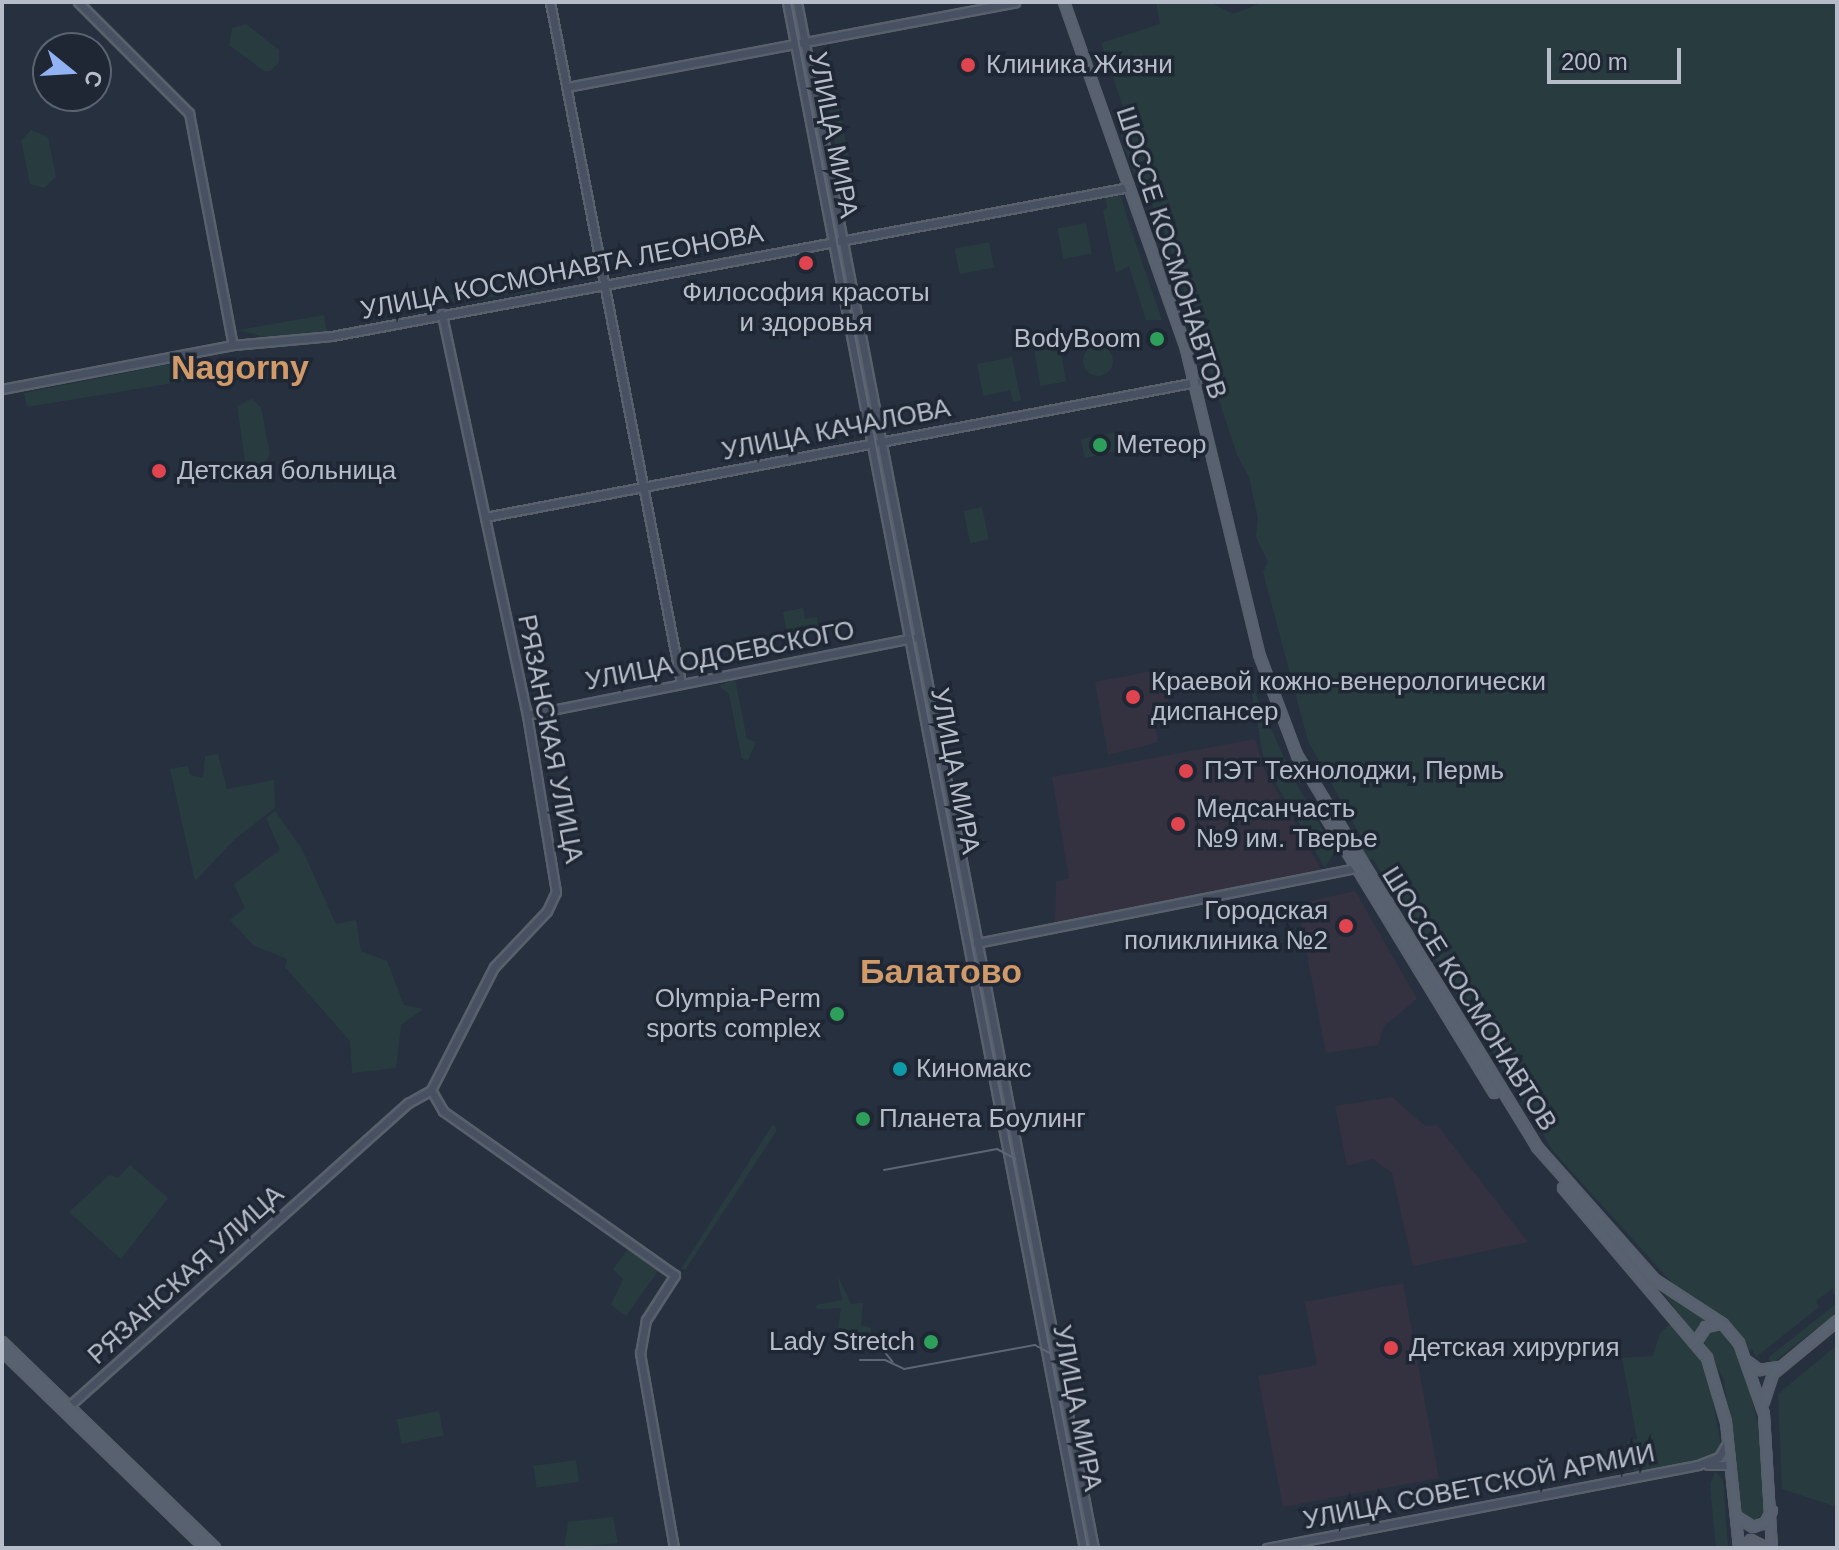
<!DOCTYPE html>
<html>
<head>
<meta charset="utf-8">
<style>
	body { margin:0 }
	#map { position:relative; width:1839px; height:1550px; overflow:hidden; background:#26303f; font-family:Helvetica,sans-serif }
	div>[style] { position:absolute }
	.medical>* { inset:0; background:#343240 }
	.green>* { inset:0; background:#283c40; transform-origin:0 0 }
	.round { border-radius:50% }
	.roads { filter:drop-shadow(2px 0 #58606c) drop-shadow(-2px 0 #58606c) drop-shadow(0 2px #58606c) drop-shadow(0 -2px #58606c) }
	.secondary>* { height:7px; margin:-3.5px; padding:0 3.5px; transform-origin:3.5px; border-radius:3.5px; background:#485161 }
	.primary>* { height:8px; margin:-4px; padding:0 4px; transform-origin:4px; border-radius:4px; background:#58616f }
	.tram>* { height:2px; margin:-1px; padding:0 1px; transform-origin:1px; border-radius:1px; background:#5c6675 }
	.dots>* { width:22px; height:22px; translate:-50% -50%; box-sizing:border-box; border:4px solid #1f2734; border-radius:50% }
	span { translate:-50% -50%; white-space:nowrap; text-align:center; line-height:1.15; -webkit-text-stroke:7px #1f2734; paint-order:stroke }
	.poi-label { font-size:26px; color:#b6bdc9 }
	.left { translate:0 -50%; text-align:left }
	.right { translate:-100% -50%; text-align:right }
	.street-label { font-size:26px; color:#b6bdc9 }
	.district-label { font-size:34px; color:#d19a69; font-weight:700 }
	.frame { position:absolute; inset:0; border:4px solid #b6bdc9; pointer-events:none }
	.north { position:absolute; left:32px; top:32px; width:80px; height:80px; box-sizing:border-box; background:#1f2734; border:2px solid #5b6370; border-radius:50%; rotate:108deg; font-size:22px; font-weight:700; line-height:32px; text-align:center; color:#b6bdc9 }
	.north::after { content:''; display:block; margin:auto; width:28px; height:36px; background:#91b3f4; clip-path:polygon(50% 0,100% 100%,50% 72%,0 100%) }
	.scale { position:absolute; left:1547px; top:48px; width:134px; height:36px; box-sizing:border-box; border:4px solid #b6bdc9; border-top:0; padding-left:10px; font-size:24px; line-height:28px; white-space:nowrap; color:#b6bdc9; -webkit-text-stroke:6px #1f2734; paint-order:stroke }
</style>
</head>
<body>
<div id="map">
	<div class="medical">
		<i style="clip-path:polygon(1162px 669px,1171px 713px,1154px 720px,1158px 742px,1108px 755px,1095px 682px)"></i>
		<i style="clip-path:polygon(1255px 739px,1263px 767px,1322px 871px,1055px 922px,1056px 882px,1069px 878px,1052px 777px)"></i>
		<i style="clip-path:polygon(1355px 891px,1417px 999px,1384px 1026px,1378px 1045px,1326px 1053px,1297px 904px)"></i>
		<i style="clip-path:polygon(1392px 1097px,1425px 1126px,1437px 1125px,1528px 1242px,1413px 1266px,1392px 1173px,1373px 1159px,1347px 1166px,1335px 1106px)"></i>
		<i style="clip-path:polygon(1403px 1283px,1439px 1478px,1283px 1507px,1258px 1376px,1317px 1365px,1305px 1302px)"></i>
	</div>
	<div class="green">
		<i style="clip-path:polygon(1156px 2px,1209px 2px,1233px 14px,1264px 2px,1837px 2px,1837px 1292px,1833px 1295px,1833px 1288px,1816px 1301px,1819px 1307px,1756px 1357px,1752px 1349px,1747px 1352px,1735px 1327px,1673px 1284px,1554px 1152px,1373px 859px,1366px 861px,1356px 846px,1366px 846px,1308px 741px,1263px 572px,1268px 562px,1256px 537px,1258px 518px,1249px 477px,1237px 455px,1161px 221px,1132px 168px,1120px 134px,1131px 130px,1101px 43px,1160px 24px)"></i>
		<i style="clip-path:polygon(246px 24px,279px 50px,279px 62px,270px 71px,264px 71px,229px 45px,232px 28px)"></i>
		<i style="left:838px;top:102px;width:63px;height:11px;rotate:79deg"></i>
		<i style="clip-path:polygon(31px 130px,48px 137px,56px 177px,44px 188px,30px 184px,21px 141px)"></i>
		<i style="clip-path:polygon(1120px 193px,1131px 230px,1162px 320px,1146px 320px,1129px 266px,1116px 273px,1103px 211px,1107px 207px,1105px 195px)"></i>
		<i style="left:1086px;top:223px;width:31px;height:29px;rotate:79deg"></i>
		<i style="left:989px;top:242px;width:26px;height:35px;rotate:79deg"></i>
		<i style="clip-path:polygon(540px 279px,537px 290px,450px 304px,449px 295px)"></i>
		<i style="clip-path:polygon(324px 315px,327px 331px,264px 337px,239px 330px)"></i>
		<i class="round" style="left:1083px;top:346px;width:30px;height:30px"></i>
		<i style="left:1060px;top:347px;width:35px;height:26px;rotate:80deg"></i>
		<i style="clip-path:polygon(1012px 357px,1021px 400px,1013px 402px,1010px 390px,983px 396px,977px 364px)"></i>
		<i style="clip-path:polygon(175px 363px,185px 381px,27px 407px,24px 393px)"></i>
		<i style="clip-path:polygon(236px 397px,238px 406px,252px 399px,261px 408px,270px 454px,263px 466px,245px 461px)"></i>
		<i style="left:1116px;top:432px;width:19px;height:36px;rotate:78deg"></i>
		<i style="left:982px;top:507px;width:33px;height:19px;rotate:78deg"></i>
		<i style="clip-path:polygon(803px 608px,805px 619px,817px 617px,819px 632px,788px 638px,783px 612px)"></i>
		<i style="clip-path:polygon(735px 679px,747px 739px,756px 742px,748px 760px,742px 759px,729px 694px,719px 686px)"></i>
		<i style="clip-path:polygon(1249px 679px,1293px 778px,1335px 851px,1325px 868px,1265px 765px)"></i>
		<i style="clip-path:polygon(218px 754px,227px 789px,274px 780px,275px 808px,235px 839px,195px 881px,170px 769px,188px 766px,190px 775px,203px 778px,205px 756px)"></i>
		<i style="clip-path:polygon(275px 811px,302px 849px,336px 924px,356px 920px,361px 951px,387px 961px,404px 1005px,423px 1009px,401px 1025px,396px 1068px,352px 1073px,350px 1041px,285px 967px,287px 959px,253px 945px,230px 920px,245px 908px,234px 884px,280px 850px,266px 818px)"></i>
		<i style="clip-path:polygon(773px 1124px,777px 1130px,686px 1269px,681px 1269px)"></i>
		<i style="clip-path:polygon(130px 1165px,168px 1198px,121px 1259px,69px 1212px,109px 1175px,118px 1178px)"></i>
		<i style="clip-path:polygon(631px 1245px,661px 1267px,626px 1316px,611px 1305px,623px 1279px,613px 1269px)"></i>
		<i style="clip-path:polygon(837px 1275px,851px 1304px,863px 1303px,861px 1325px,871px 1328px,872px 1338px,838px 1328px,841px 1308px,817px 1309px,816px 1305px,842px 1300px)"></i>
		<i style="clip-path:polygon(1660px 1288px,1712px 1320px,1693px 1333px)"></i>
		<i style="clip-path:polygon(1837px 1303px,1837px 1313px,1770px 1365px,1769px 1357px)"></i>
		<i style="clip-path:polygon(1674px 1321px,1707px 1371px,1721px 1445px,1713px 1458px,1634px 1473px,1627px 1441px,1637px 1439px,1622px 1358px,1653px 1356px,1660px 1333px)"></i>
		<i style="clip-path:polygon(1718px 1328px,1730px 1335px,1741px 1358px,1760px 1431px,1766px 1510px,1754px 1523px,1740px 1519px,1724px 1380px,1702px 1338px,1708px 1329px)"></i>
		<i style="clip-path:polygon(1837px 1345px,1837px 1507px,1782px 1489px,1778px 1394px)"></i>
		<i style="left:439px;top:1411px;width:25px;height:43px;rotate:79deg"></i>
		<i style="left:576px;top:1460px;width:22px;height:43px;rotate:82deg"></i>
		<i style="clip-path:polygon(1715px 1471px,1723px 1480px,1728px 1548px,1716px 1548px,1710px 1485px)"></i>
		<i style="clip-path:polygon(613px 1517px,618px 1543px,564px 1548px,568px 1522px)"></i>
	</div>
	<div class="roads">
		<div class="secondary">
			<i style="left:78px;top:2px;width:157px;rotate:45deg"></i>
			<i style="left:189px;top:113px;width:236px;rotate:79.3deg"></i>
			<i style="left:550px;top:2px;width:693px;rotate:79.11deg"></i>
			<i style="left:787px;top:2px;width:1574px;rotate:79.13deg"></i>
			<i style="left:797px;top:2px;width:1574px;rotate:79.13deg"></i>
			<i style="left:567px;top:87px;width:456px;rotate:-10.7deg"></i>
			<i style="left:2px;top:389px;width:235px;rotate:-10.8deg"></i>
			<i style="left:233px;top:345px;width:99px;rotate:-5.2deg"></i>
			<i style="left:332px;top:336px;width:811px;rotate:-10.59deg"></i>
			<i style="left:485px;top:517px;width:724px;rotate:-10.75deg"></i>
			<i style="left:527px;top:715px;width:394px;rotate:-11.3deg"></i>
			<i style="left:977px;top:943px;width:391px;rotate:-11.2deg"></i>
			<i style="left:431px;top:1090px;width:24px;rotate:60deg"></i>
			<i style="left:443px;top:1111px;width:284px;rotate:35.3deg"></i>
			<i style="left:675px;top:1275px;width:54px;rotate:122.8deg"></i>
			<i style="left:646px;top:1320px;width:34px;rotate:100deg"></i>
			<i style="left:640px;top:1353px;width:198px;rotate:80.1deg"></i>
			<i style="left:69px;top:1406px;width:455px;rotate:-41.8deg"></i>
			<i style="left:408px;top:1103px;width:26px;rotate:-29deg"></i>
			<i style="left:431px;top:1090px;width:138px;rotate:-62.9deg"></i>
			<i style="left:494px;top:967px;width:77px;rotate:-46.6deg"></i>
			<i style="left:547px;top:911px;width:21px;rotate:-65deg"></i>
			<i style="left:556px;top:892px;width:179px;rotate:-99.3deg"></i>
			<i style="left:527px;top:715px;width:410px;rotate:-102deg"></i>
			<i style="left:1708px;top:1465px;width:22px"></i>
			<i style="left:1267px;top:1548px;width:439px;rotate:-10.9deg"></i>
			<i style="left:1698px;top:1465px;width:22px;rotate:-21deg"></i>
			<i style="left:1719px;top:1457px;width:16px;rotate:-60deg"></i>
		</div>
		<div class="primary">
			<i style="left:1064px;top:2px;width:368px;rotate:70.6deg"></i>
			<i style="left:1186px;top:349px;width:314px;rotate:76.5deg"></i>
			<i style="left:1259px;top:654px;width:108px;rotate:69.4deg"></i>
			<i style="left:1297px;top:755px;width:460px;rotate:58.5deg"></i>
			<i style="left:1537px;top:1147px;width:176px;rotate:48.4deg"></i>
			<i style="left:1654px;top:1279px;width:82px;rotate:33.1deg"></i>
			<i style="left:1723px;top:1324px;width:25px;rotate:50deg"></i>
			<i style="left:1739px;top:1343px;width:75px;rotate:70.6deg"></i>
			<i style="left:1764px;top:1414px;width:134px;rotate:86.6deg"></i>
			<i style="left:1324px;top:814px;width:327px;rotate:58.6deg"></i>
			<i style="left:1563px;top:1188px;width:223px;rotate:49.7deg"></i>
			<i style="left:1707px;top:1358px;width:67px;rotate:73.5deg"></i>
			<i style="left:1726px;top:1422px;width:127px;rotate:84.1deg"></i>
			<i style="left:2px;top:1342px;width:296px;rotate:44deg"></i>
			<i style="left:1696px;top:1342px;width:18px;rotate:-56deg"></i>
			<i style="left:1706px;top:1327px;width:16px;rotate:-11deg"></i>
			<i style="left:2px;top:1351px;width:283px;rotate:44.1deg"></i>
			<i style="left:1748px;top:1362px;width:14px;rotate:36deg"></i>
			<i style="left:1759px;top:1370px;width:20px;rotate:-9deg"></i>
			<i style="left:1764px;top:1402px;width:29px;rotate:-72deg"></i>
			<i style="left:1773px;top:1374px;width:83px;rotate:-39.6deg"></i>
			<i style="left:1737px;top:1517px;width:19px;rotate:32deg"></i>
			<i style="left:1753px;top:1527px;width:13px;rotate:-18deg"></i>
			<i style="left:1765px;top:1523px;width:14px;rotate:-60deg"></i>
			<i style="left:1742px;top:1548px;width:12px;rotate:-42deg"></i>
			<i style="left:1751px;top:1540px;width:18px;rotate:27deg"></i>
		</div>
	</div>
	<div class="tram">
		<i style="left:791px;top:2px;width:1574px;rotate:79.13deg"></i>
		<i style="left:884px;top:1170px;width:115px;rotate:-10.5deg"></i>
		<i style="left:997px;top:1149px;width:21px;rotate:28deg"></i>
		<i style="left:875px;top:1340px;width:28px;rotate:51deg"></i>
		<i style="left:860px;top:1360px;width:25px"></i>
		<i style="left:885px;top:1360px;width:21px;rotate:25deg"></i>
		<i style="left:904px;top:1369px;width:133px;rotate:-10.4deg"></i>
		<i style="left:1035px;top:1345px;width:18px;rotate:29deg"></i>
	</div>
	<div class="dots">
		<i style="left:968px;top:65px;background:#e0444e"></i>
		<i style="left:806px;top:263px;background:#e0444e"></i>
		<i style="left:1157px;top:339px;background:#2e9e5b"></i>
		<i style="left:1100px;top:445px;background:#2e9e5b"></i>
		<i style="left:159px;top:471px;background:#e0444e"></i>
		<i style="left:1133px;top:697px;background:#e0444e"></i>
		<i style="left:1186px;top:771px;background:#e0444e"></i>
		<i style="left:1178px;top:824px;background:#e0444e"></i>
		<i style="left:1346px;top:926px;background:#e0444e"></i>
		<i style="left:837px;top:1014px;background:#2e9e5b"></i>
		<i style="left:900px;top:1069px;background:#0f9aa8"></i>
		<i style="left:863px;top:1119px;background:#2e9e5b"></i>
		<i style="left:931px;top:1342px;background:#2e9e5b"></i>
		<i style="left:1391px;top:1348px;background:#e0444e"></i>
	</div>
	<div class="poi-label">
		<span class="left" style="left:986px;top:65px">Клиника Жизни</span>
		<span style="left:806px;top:308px">Философия красоты<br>и здоровья</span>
		<span class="right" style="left:1141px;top:339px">BodyBoom</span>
		<span class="left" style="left:1116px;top:445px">Метеор</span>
		<span class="left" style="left:177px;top:471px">Детская больница</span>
		<span class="left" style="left:1151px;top:697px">Краевой кожно-венерологически<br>диспансер</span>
		<span class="left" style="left:1204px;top:771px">ПЭТ Технолоджи, Пермь</span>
		<span class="left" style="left:1196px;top:824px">Медсанчасть<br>№9 им. Тверье</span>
		<span class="right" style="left:1328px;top:926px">Городская<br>поликлиника №2</span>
		<span class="right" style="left:821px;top:1014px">Olympia-Perm<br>sports complex</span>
		<span class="left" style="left:916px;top:1069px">Киномакс</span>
		<span class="left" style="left:879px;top:1119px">Планета Боулинг</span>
		<span class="right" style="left:915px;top:1342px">Lady Stretch</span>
		<span class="left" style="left:1409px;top:1348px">Детская хирургия</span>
	</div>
	<div class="street-label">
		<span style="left:833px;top:135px;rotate:79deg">УЛИЦА МИРА</span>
		<span style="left:1171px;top:253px;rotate:72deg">ШОССЕ КОСМОНАВТОВ</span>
		<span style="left:562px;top:272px;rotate:-11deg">УЛИЦА КОСМОНАВТА ЛЕОНОВА</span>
		<span style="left:836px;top:430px;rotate:-11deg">УЛИЦА КАЧАЛОВА</span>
		<span style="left:720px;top:656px;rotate:-11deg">УЛИЦА ОДОЕВСКОГО</span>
		<span style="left:550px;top:739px;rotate:79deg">РЯЗАНСКАЯ УЛИЦА</span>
		<span style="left:955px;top:771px;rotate:79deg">УЛИЦА МИРА</span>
		<span style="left:1469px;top:999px;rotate:58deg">ШОССЕ КОСМОНАВТОВ</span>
		<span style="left:186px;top:1275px;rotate:-42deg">РЯЗАНСКАЯ УЛИЦА</span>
		<span style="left:1077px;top:1408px;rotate:79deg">УЛИЦА МИРА</span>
		<span style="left:1479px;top:1487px;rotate:-11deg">УЛИЦА СОВЕТСКОЙ АРМИИ</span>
	</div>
	<div class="district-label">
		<span style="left:240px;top:368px">Nagorny</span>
		<span style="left:941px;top:972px">Балатово</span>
	</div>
	<div class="frame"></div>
	<div class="north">С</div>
	<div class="scale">200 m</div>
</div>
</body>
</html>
